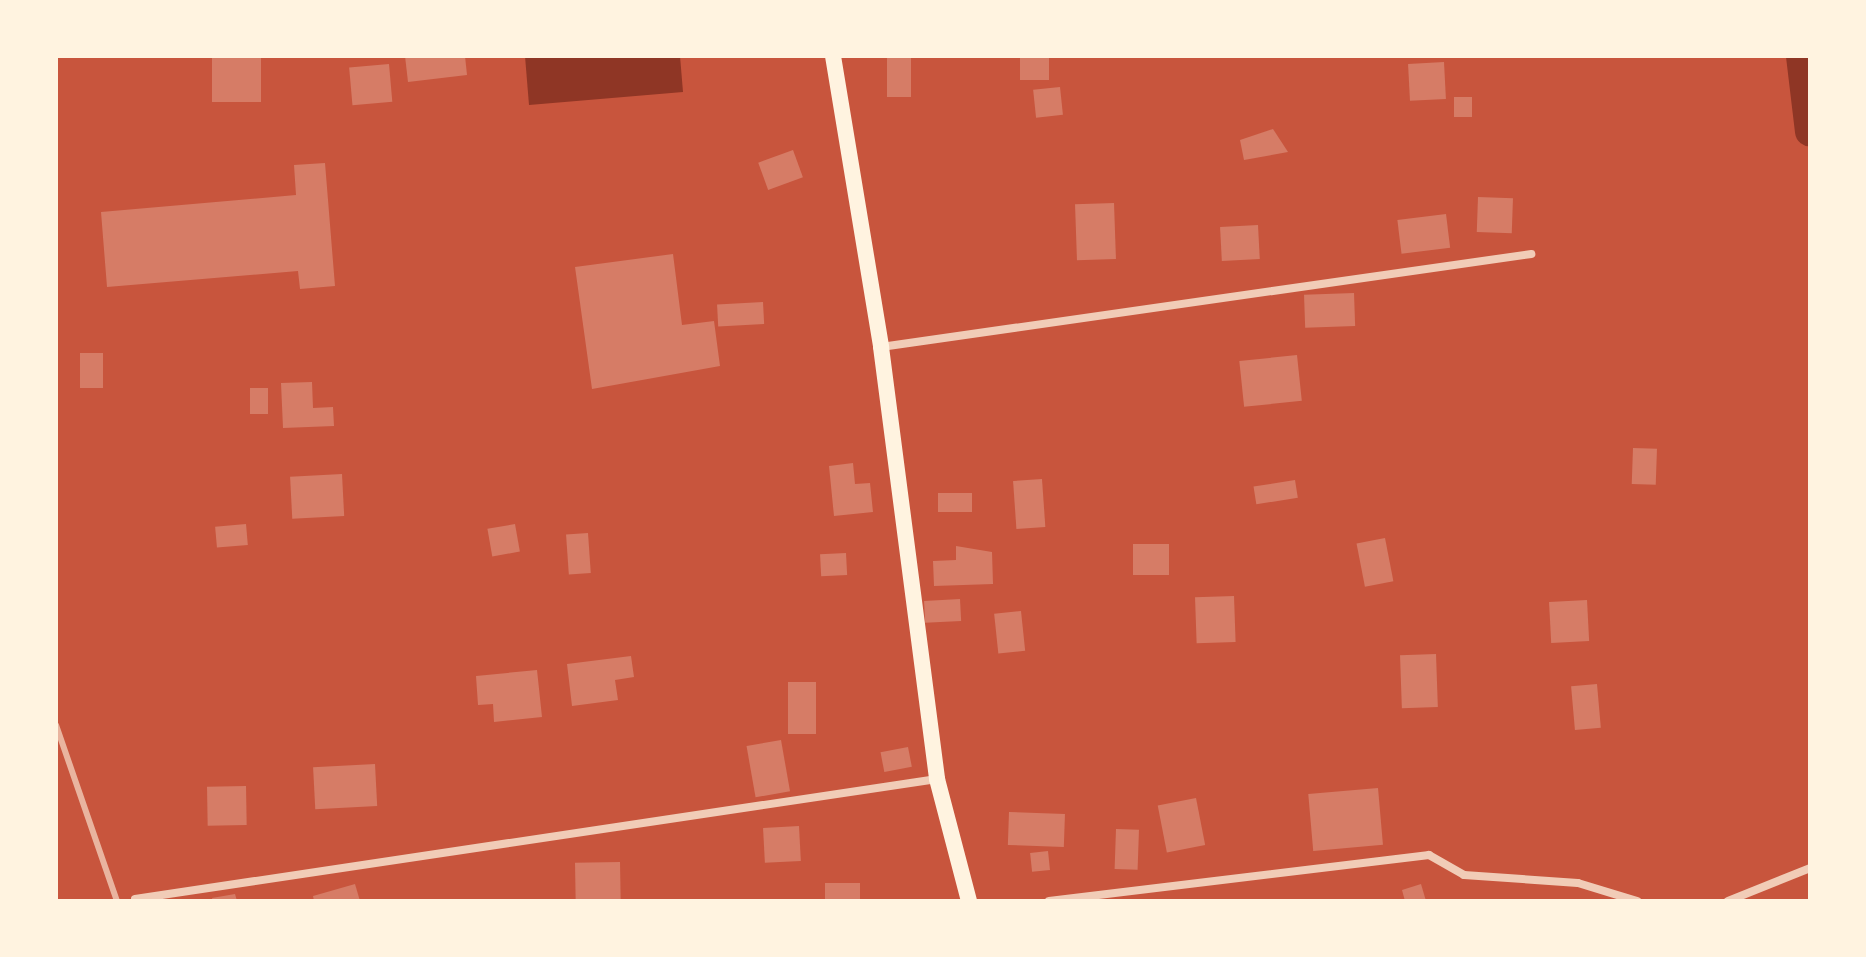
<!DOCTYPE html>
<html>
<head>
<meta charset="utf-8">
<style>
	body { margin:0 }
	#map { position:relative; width:1866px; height:957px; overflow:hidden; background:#c8553d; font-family:"Public Sans",sans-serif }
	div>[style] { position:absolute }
	.water>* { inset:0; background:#8f3625 }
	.canal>* { height:30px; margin:-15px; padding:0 15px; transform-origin:15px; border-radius:15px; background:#8f3625 }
	.building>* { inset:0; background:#d67c66; transform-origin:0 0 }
	.minor>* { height:8px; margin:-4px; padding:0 4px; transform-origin:4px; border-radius:4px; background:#f1ccb7 }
	.secondary>* { height:16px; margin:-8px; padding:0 8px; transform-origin:8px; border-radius:8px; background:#fff3e0 }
	.rail>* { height:6px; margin:-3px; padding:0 3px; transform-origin:3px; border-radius:3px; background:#e9b49f }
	span { translate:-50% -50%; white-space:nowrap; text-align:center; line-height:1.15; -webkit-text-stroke:7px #fff3e0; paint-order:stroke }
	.frame { position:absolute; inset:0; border:58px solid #fff3e0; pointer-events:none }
</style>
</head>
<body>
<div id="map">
	<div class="water">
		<i style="clip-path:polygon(525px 56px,680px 56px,683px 92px,529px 105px)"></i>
	</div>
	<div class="canal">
		<i style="left:1801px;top:56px;width:76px;rotate:83.2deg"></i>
	</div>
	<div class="building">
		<i style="left:212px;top:56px;width:49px;height:46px"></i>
		<i style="clip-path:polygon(405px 56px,465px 56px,467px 75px,408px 82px)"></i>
		<i style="left:887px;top:56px;width:24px;height:41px"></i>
		<i style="left:1020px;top:56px;width:29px;height:24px"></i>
		<i style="left:1444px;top:62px;width:37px;height:36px;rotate:87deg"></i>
		<i style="left:389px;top:64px;width:38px;height:40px;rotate:85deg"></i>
		<i style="left:1060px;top:87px;width:28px;height:27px;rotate:84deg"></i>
		<i style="left:1454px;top:97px;width:18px;height:20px"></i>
		<i style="clip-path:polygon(1273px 129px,1288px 152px,1244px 160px,1240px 140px)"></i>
		<i style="left:793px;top:150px;width:29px;height:37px;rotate:70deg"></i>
		<i style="clip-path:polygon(325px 163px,335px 286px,300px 289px,298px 271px,107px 287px,101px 212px,296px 195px,294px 165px)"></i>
		<i style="left:1478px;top:197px;width:35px;height:35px;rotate:2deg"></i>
		<i style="left:1114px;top:203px;width:56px;height:39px;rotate:88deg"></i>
		<i style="left:1446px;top:214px;width:34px;height:49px;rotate:83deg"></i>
		<i style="left:1258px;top:225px;width:34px;height:38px;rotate:87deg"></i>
		<i style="clip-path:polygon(673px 254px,682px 325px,714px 321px,720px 366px,592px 389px,575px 267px)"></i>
		<i style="left:1354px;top:293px;width:33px;height:50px;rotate:88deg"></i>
		<i style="left:763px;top:302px;width:22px;height:46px;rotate:87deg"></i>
		<i style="left:80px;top:353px;width:23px;height:35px"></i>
		<i style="left:1297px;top:355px;width:46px;height:58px;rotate:84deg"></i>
		<i style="clip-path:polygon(312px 382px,313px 408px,333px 407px,334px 426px,283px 428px,281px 383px)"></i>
		<i style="left:250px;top:388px;width:18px;height:26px"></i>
		<i style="left:1633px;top:448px;width:24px;height:36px;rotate:2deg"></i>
		<i style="clip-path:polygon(853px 463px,855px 484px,870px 483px,873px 512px,834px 516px,829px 466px)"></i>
		<i style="left:342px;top:474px;width:42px;height:52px;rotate:87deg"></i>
		<i style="left:1042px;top:479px;width:48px;height:29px;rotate:86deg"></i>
		<i style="left:1295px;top:480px;width:18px;height:42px;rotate:81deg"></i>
		<i style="left:972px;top:493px;width:19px;height:34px;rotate:90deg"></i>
		<i style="left:246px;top:524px;width:21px;height:31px;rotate:85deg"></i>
		<i style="left:515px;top:524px;width:28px;height:28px;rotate:80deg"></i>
		<i style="left:588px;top:533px;width:40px;height:22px;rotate:86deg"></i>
		<i style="left:1385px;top:538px;width:44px;height:29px;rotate:79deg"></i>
		<i style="left:1133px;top:544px;width:36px;height:31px"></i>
		<i style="clip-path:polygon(956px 546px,992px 552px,993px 584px,934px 586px,933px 561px,956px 560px)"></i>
		<i style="left:846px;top:553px;width:22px;height:26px;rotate:87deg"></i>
		<i style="left:1234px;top:596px;width:46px;height:39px;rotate:88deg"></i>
		<i style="left:960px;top:599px;width:22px;height:36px;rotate:87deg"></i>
		<i style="left:1587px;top:600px;width:41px;height:38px;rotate:87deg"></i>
		<i style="left:1021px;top:611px;width:40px;height:27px;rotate:84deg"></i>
		<i style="left:1436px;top:654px;width:53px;height:36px;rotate:88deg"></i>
		<i style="clip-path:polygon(631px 656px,634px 677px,615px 680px,618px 700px,572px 706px,567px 664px)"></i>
		<i style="clip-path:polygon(537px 670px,542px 717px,494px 722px,493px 704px,478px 705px,476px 676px)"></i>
		<i style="left:788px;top:682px;width:28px;height:52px"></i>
		<i style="left:1597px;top:684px;width:44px;height:26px;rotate:85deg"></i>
		<i style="left:781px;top:740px;width:52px;height:35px;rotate:80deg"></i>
		<i style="left:908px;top:747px;width:20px;height:28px;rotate:79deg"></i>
		<i style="left:375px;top:764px;width:42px;height:62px;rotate:87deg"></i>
		<i style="left:246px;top:786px;width:39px;height:39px;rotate:89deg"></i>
		<i style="left:1378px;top:788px;width:57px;height:70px;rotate:85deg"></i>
		<i style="left:1196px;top:798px;width:48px;height:39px;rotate:79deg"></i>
		<i style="left:1009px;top:812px;width:56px;height:33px;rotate:2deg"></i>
		<i style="left:799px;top:826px;width:35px;height:36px;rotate:87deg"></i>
		<i style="left:1116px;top:829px;width:23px;height:40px;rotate:2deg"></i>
		<i style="left:1048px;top:851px;width:19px;height:18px;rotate:84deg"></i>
		<i style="left:620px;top:862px;width:39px;height:45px;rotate:89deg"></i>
		<i style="left:860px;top:883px;width:18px;height:35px;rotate:90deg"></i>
		<i style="clip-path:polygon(355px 884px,360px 901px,314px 901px,313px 896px)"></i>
		<i style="clip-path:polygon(1421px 884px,1426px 901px,1405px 901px,1402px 890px)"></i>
		<i style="clip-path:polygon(235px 894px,237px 901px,213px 901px,212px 898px)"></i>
	</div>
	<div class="minor">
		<i style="left:881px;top:347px;width:657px;rotate:-8.14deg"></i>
		<i style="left:135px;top:899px;width:811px;rotate:-8.51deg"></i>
		<i style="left:1049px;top:901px;width:383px;rotate:-6.9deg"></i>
		<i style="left:1429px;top:855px;width:40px;rotate:29.7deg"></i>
		<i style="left:1464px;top:875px;width:114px;rotate:4deg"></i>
		<i style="left:1578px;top:883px;width:62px;rotate:17deg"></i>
		<i style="left:1728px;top:901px;width:88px;rotate:-21.9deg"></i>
	</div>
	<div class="secondary">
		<i style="left:833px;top:56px;width:295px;rotate:80.6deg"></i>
		<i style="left:881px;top:347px;width:436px;rotate:82.6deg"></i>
		<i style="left:937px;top:779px;width:126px;rotate:75.3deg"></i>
	</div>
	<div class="rail">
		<i style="left:56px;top:725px;width:186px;rotate:70.9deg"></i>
	</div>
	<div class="frame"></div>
</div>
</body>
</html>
